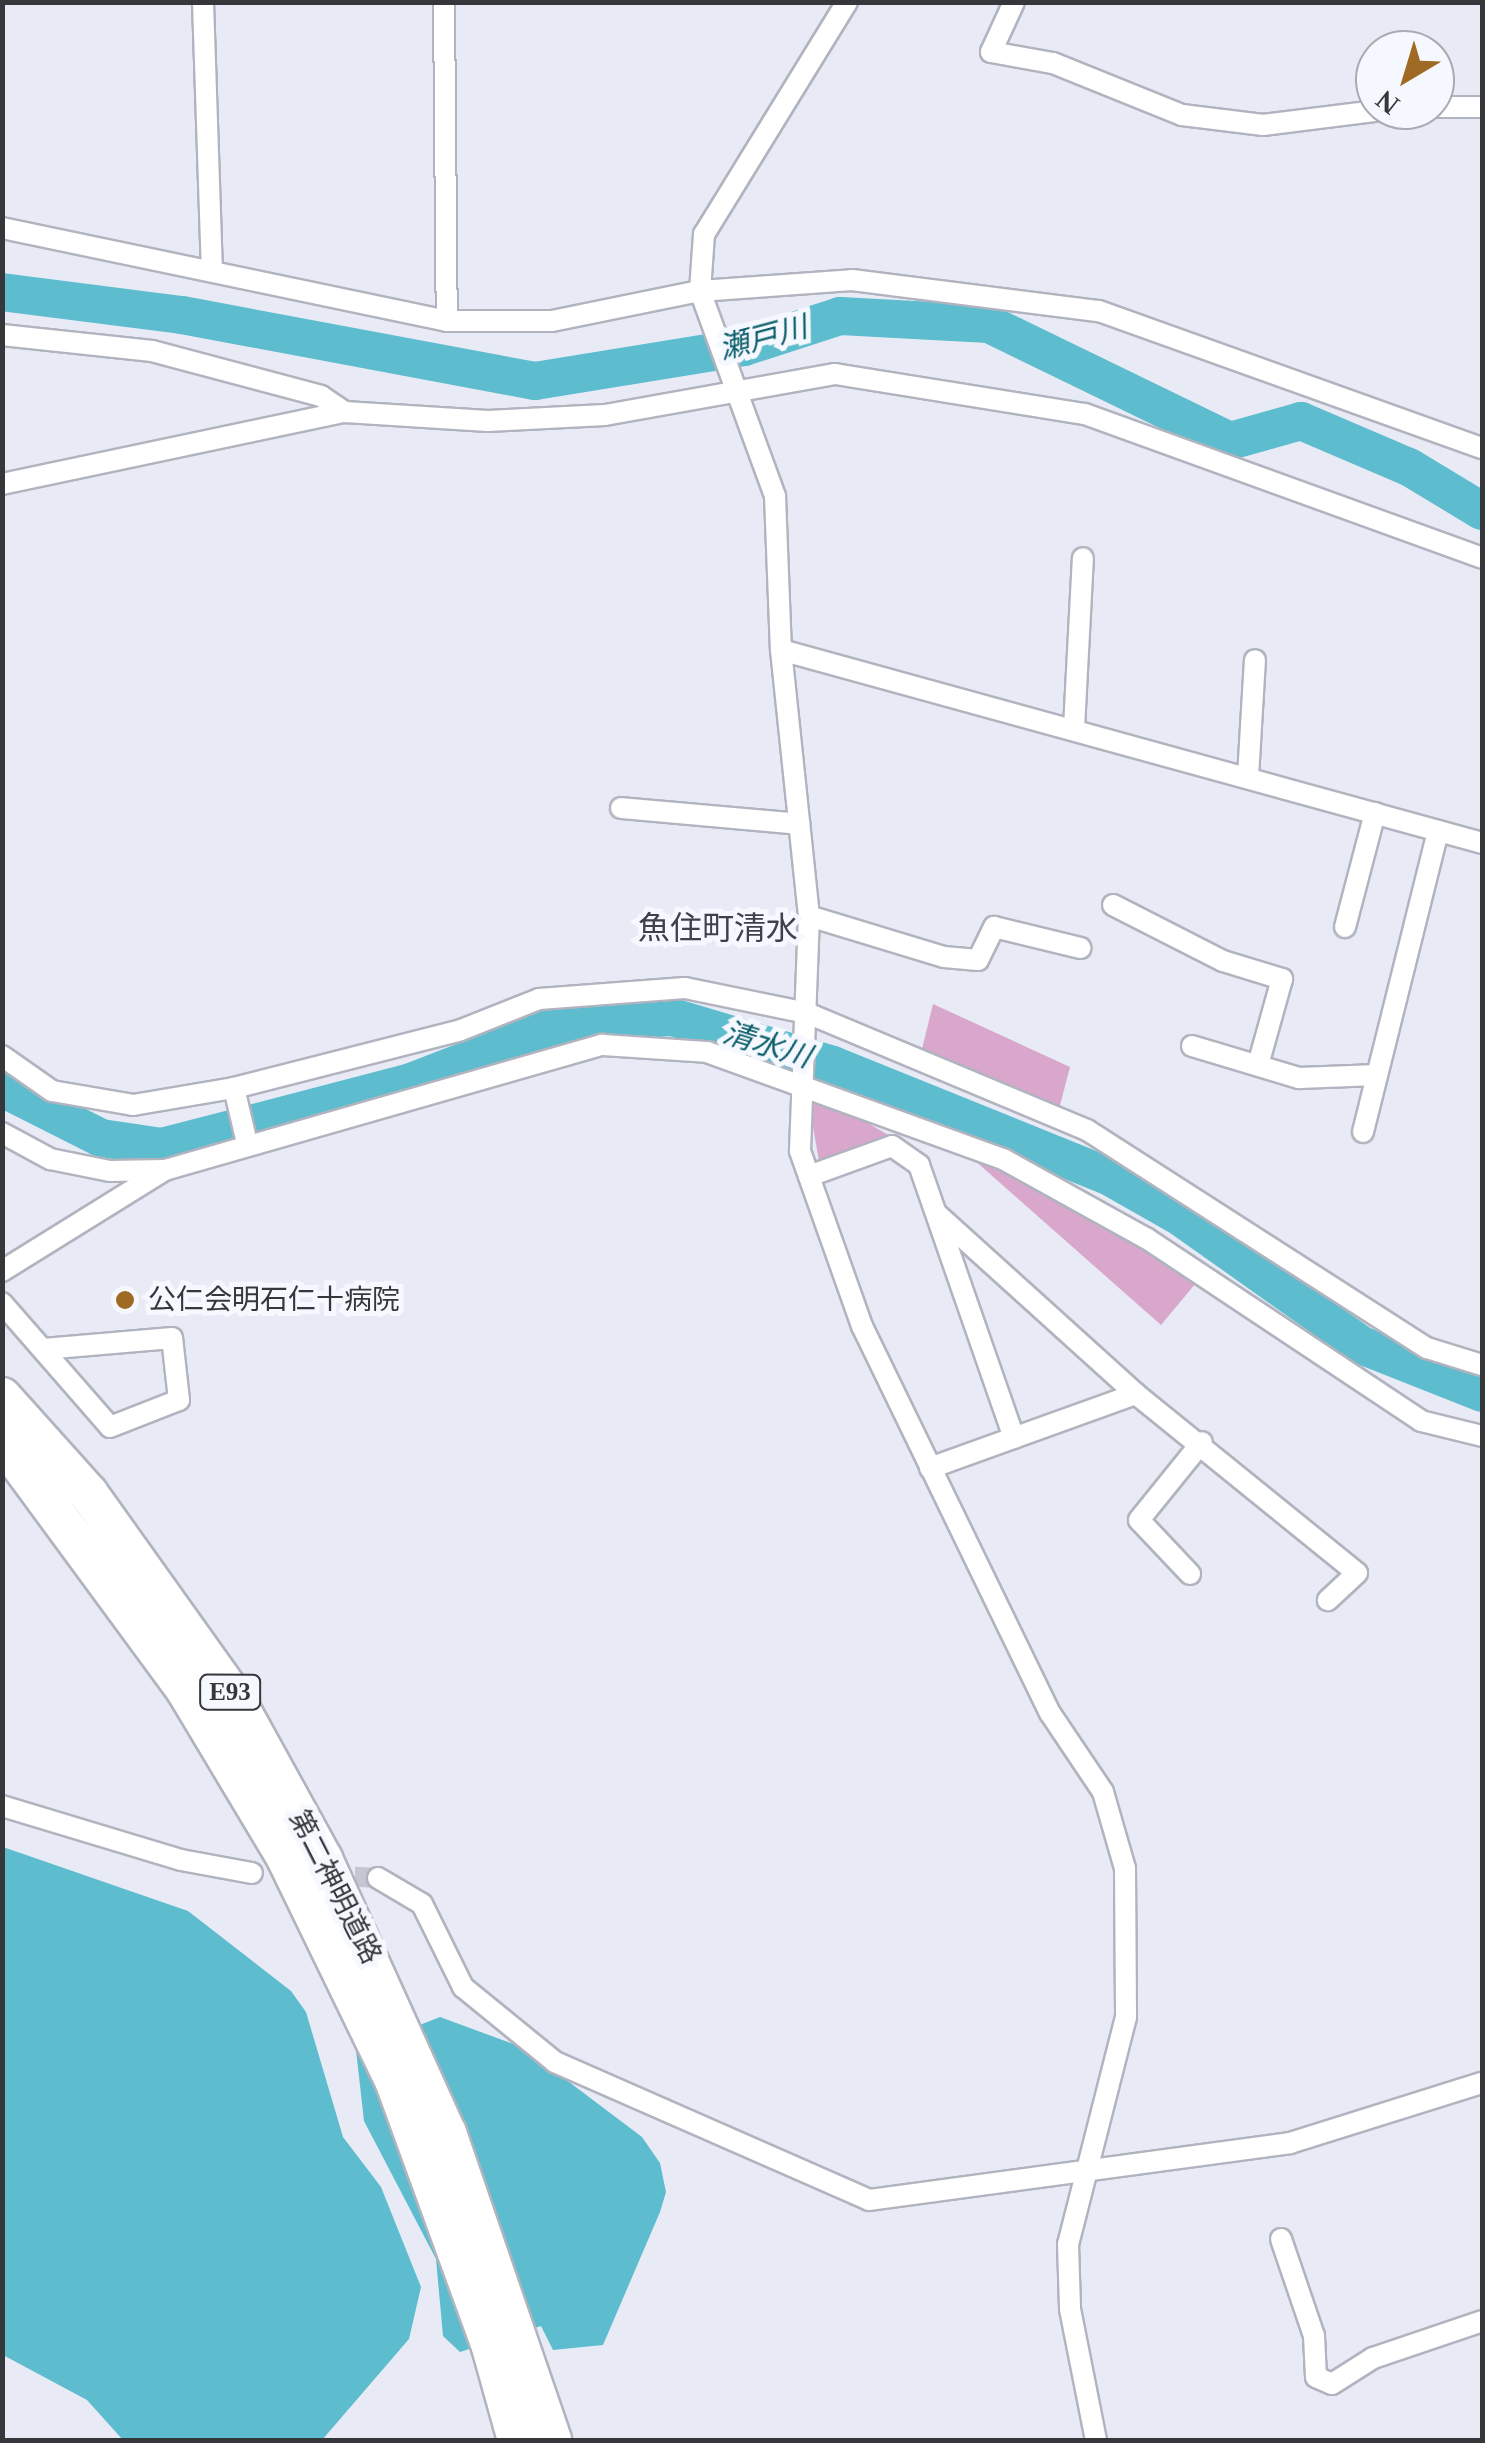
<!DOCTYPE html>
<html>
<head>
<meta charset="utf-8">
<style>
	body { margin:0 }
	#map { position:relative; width:1485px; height:2443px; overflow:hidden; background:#e8ebf6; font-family:"Times New Roman","Noto Sans JP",serif }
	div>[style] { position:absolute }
	.green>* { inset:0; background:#d8a7cb }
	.water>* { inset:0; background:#5dbccd }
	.river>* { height:38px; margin:-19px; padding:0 19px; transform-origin:19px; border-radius:19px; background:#5dbccd }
	.street-tunnel>* { height:20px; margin-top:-10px; transform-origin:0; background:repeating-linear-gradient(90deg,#c4c7d1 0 20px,transparent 0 30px) }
	.roads { filter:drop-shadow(2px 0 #b1b4bf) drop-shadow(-2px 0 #b1b4bf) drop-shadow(0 2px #b1b4bf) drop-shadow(0 -2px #b1b4bf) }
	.street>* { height:20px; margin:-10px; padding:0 10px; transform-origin:10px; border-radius:10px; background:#fff }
	.highway>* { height:38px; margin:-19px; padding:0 19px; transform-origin:19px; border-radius:19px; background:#fff }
	.dots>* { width:28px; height:28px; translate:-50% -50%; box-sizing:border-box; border:5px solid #f6f8ff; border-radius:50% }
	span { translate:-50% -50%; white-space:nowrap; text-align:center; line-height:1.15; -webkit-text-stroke:10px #f6f8ff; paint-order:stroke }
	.shield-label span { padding:2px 8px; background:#f6f8ff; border:2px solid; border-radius:8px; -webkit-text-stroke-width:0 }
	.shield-label { font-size:25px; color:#36373b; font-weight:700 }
	.poi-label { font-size:28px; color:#36373b }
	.left { translate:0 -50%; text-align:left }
	.street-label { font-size:28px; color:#36373b }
	.water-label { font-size:30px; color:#0a5e69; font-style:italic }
	.quarter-label { font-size:32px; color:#3e414a }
	.frame { position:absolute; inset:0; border:5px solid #36373b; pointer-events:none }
	.north { position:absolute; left:1355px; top:30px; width:100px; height:100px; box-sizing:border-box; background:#f6f8ff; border:2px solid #a9abb1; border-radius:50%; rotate:218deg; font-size:28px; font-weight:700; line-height:40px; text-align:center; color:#36373b }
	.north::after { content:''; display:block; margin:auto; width:35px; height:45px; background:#9f6a23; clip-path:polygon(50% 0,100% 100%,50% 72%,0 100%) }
</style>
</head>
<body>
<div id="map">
	<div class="green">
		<i style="clip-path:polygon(933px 1004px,1070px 1067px,1059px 1109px,922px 1049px)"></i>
		<i style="clip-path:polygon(808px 1099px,835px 1104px,890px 1136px,819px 1161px)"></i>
		<i style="clip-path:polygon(973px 1159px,1073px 1205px,1196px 1283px,1161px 1325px)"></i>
	</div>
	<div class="water">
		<i style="clip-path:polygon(3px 1847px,188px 1911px,291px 1991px,306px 2012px,343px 2137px,381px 2187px,421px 2287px,409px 2339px,322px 2440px,123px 2440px,87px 2400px,3px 2355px)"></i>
		<i style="clip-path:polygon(440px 2017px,524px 2048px,642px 2137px,660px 2163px,666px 2192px,660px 2212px,603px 2345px,553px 2350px,541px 2326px,460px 2352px,443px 2336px,436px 2259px,364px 2121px,356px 2050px)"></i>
	</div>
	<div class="river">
		<i style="left:2px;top:292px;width:181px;rotate:7.3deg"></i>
		<i style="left:182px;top:315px;width:359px;rotate:10.6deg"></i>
		<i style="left:535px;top:381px;width:212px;rotate:-9.2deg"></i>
		<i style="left:744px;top:347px;width:101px;rotate:-17.9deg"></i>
		<i style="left:840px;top:316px;width:149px;rotate:3.1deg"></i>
		<i style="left:989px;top:324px;width:268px;rotate:25.9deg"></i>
		<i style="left:1230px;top:441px;width:74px;rotate:-15.7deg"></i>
		<i style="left:1301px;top:421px;width:117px;rotate:23.1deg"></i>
		<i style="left:1409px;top:467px;width:85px;rotate:31.1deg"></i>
		<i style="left:2px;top:1088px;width:111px;rotate:26.8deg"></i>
		<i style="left:101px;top:1138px;width:62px;rotate:8.4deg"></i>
		<i style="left:162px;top:1147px;width:257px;rotate:-14.6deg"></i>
		<i style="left:411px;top:1082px;width:149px;rotate:-21.2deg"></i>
		<i style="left:550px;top:1028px;width:122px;rotate:-5.2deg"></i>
		<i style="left:672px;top:1017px;width:168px;rotate:16.6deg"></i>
		<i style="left:833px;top:1065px;width:299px;rotate:22deg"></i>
		<i style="left:1110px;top:1177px;width:79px;rotate:29.5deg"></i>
		<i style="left:1179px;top:1216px;width:223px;rotate:35.3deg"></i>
		<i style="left:1361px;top:1345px;width:130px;rotate:21.6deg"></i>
	</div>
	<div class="street-tunnel">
		<i style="left:325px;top:1875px;width:53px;rotate:3.2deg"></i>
	</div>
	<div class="roads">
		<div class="street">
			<i style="left:203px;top:2px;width:268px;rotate:88.1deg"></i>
			<i style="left:444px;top:2px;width:319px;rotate:89.5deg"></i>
			<i style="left:847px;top:2px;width:273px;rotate:121.6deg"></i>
			<i style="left:704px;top:234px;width:57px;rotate:94deg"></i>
			<i style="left:700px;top:291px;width:218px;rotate:69.9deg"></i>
			<i style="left:775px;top:496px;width:154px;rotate:87.8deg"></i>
			<i style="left:781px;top:650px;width:267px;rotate:84deg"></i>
			<i style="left:809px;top:916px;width:235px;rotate:92.2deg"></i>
			<i style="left:800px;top:1151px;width:186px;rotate:70.5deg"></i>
			<i style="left:862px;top:1326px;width:430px;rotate:64.1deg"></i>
			<i style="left:1050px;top:1713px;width:95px;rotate:56.1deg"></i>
			<i style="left:1103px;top:1792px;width:79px;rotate:73.9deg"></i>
			<i style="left:1125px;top:1868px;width:149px;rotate:89.6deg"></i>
			<i style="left:1126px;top:2017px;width:234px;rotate:104.3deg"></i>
			<i style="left:1068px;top:2244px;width:65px;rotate:88.2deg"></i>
			<i style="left:1070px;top:2309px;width:134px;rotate:78.8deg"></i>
			<i style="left:1014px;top:2px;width:55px;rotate:114.7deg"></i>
			<i style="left:991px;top:52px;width:63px;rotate:10.1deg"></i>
			<i style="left:1053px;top:63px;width:139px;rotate:22deg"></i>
			<i style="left:1182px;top:115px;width:82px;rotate:7deg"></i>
			<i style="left:1263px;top:125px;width:122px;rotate:-7.1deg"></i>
			<i style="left:1435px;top:107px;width:47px"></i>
			<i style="left:2px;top:228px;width:455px;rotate:11.8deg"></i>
			<i style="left:447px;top:321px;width:105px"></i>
			<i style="left:552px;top:321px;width:151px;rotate:-11.5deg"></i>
			<i style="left:700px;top:291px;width:152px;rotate:-4.1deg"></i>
			<i style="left:852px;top:280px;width:249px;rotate:7.2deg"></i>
			<i style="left:1099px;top:311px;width:407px;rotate:19.7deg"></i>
			<i style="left:2px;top:335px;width:151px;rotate:6.1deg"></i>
			<i style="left:152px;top:351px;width:175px;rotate:14.9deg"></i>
			<i style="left:321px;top:396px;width:29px;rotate:34deg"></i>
			<i style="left:2px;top:484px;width:350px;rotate:-11.9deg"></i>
			<i style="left:345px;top:412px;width:143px;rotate:3.6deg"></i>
			<i style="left:488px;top:421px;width:117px;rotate:-2.9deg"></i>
			<i style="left:605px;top:415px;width:234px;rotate:-10.1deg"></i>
			<i style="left:835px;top:374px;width:253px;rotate:9.1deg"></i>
			<i style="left:1085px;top:414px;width:422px;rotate:19.9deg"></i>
			<i style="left:781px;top:650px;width:727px;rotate:15.39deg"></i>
			<i style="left:1074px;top:728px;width:170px;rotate:-87deg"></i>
			<i style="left:1248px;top:777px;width:117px;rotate:-86.6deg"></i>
			<i style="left:621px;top:808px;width:179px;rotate:5.1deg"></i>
			<i style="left:1113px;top:905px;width:123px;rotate:27deg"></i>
			<i style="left:1223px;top:961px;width:62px;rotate:17deg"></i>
			<i style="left:1282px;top:979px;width:89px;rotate:105.6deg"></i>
			<i style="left:809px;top:916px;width:141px;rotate:16.9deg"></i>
			<i style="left:944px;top:957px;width:34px;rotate:5deg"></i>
			<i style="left:978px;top:960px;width:37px;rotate:-64deg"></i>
			<i style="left:994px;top:927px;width:89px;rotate:13.7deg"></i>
			<i style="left:1345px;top:927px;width:118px;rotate:-75.3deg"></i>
			<i style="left:1192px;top:1046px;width:112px;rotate:16.7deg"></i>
			<i style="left:1299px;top:1078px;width:78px;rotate:-2.2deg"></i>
			<i style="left:2px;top:1056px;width:61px;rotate:35deg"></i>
			<i style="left:52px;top:1091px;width:82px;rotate:9.8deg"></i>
			<i style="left:133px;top:1105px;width:102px;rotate:-9.6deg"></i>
			<i style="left:234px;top:1088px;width:234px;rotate:-14.3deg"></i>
			<i style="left:461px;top:1030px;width:84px;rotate:-21.7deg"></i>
			<i style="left:539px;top:999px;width:146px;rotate:-4.3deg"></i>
			<i style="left:685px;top:988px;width:125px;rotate:11.6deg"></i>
			<i style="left:807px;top:1013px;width:303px;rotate:22.7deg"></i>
			<i style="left:1087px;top:1130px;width:404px;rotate:32.7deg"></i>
			<i style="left:1427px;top:1348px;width:58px;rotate:17.2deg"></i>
			<i style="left:234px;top:1088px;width:57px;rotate:76.7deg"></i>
			<i style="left:1363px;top:1132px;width:310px;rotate:-76deg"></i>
			<i style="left:2px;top:1133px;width:55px;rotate:28.4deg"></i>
			<i style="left:50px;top:1159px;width:61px;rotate:11.3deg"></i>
			<i style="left:110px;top:1171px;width:55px;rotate:-1deg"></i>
			<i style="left:165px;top:1170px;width:455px;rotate:-16deg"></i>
			<i style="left:602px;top:1045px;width:105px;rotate:3.8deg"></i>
			<i style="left:707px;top:1052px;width:317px;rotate:19.9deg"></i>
			<i style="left:1005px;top:1160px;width:161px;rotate:29deg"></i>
			<i style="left:1146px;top:1238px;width:330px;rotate:33.6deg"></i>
			<i style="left:1421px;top:1421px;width:63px;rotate:13.8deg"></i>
			<i style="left:809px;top:1176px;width:88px;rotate:-19.9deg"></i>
			<i style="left:892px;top:1146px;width:33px;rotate:35deg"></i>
			<i style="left:919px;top:1165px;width:289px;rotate:70.8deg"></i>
			<i style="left:2px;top:1271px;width:192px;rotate:-31.8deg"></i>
			<i style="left:2px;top:1303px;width:164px;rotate:48.9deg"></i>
			<i style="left:110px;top:1427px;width:74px;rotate:-21.4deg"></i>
			<i style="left:179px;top:1400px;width:62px;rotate:-96.4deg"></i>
			<i style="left:172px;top:1338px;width:129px;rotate:175.1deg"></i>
			<i style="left:1136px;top:1394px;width:284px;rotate:39deg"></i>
			<i style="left:1357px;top:1573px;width:40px;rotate:137deg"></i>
			<i style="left:930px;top:1468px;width:219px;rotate:-19.8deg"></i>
			<i style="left:1136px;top:1394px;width:267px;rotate:-137.9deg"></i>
			<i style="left:1190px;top:1574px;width:74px;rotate:-133.4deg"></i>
			<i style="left:1139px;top:1520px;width:100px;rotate:-51.1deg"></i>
			<i style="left:2px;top:1806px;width:187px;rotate:16.8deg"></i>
			<i style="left:181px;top:1860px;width:72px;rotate:10.4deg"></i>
			<i style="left:378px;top:1878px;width:51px;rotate:30.6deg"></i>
			<i style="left:422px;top:1904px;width:93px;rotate:63.7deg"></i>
			<i style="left:463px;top:1987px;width:119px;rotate:39.2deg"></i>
			<i style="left:555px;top:2062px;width:343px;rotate:23.7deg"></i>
			<i style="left:869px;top:2200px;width:425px;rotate:-7.7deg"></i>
			<i style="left:1290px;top:2143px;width:201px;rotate:-17.4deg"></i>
			<i style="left:1281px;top:2239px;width:102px;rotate:71.2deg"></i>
			<i style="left:1314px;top:2336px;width:41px;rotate:87.2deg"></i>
			<i style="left:1316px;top:2377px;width:17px;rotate:24deg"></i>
			<i style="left:1332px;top:2384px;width:49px;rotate:-32.4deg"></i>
			<i style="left:1373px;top:2358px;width:115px;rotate:-18.7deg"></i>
		</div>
		<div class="highway">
			<i style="left:2px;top:1397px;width:130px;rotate:48.1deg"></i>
			<i style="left:89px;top:1494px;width:249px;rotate:54.5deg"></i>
			<i style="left:234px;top:1697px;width:185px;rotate:61.2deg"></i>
			<i style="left:323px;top:1859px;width:301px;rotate:65.7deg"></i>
			<i style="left:447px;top:2133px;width:324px;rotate:71.1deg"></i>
			<i style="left:2px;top:1440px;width:309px;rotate:53.7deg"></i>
			<i style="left:185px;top:1689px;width:197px;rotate:59.1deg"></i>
			<i style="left:286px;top:1858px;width:247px;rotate:64.1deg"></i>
			<i style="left:394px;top:2080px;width:284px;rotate:70deg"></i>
			<i style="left:491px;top:2347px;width:97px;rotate:74.4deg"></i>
		</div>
	</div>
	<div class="dots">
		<i style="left:125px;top:1300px;background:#9f6a23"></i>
	</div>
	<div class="shield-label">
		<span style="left:230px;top:1692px">E93</span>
	</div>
	<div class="poi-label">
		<span class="left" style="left:148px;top:1300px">公仁会明石仁十病院</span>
	</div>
	<div class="street-label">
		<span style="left:335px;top:1887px;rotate:63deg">第二神明道路</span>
	</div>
	<div class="water-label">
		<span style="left:763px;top:338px;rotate:-15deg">瀬戸川</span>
		<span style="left:767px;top:1045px;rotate:17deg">清水川</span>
	</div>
	<div class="quarter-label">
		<span style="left:718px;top:928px">魚住町清水</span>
	</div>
	<div class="frame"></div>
	<div class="north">N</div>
</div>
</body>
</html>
